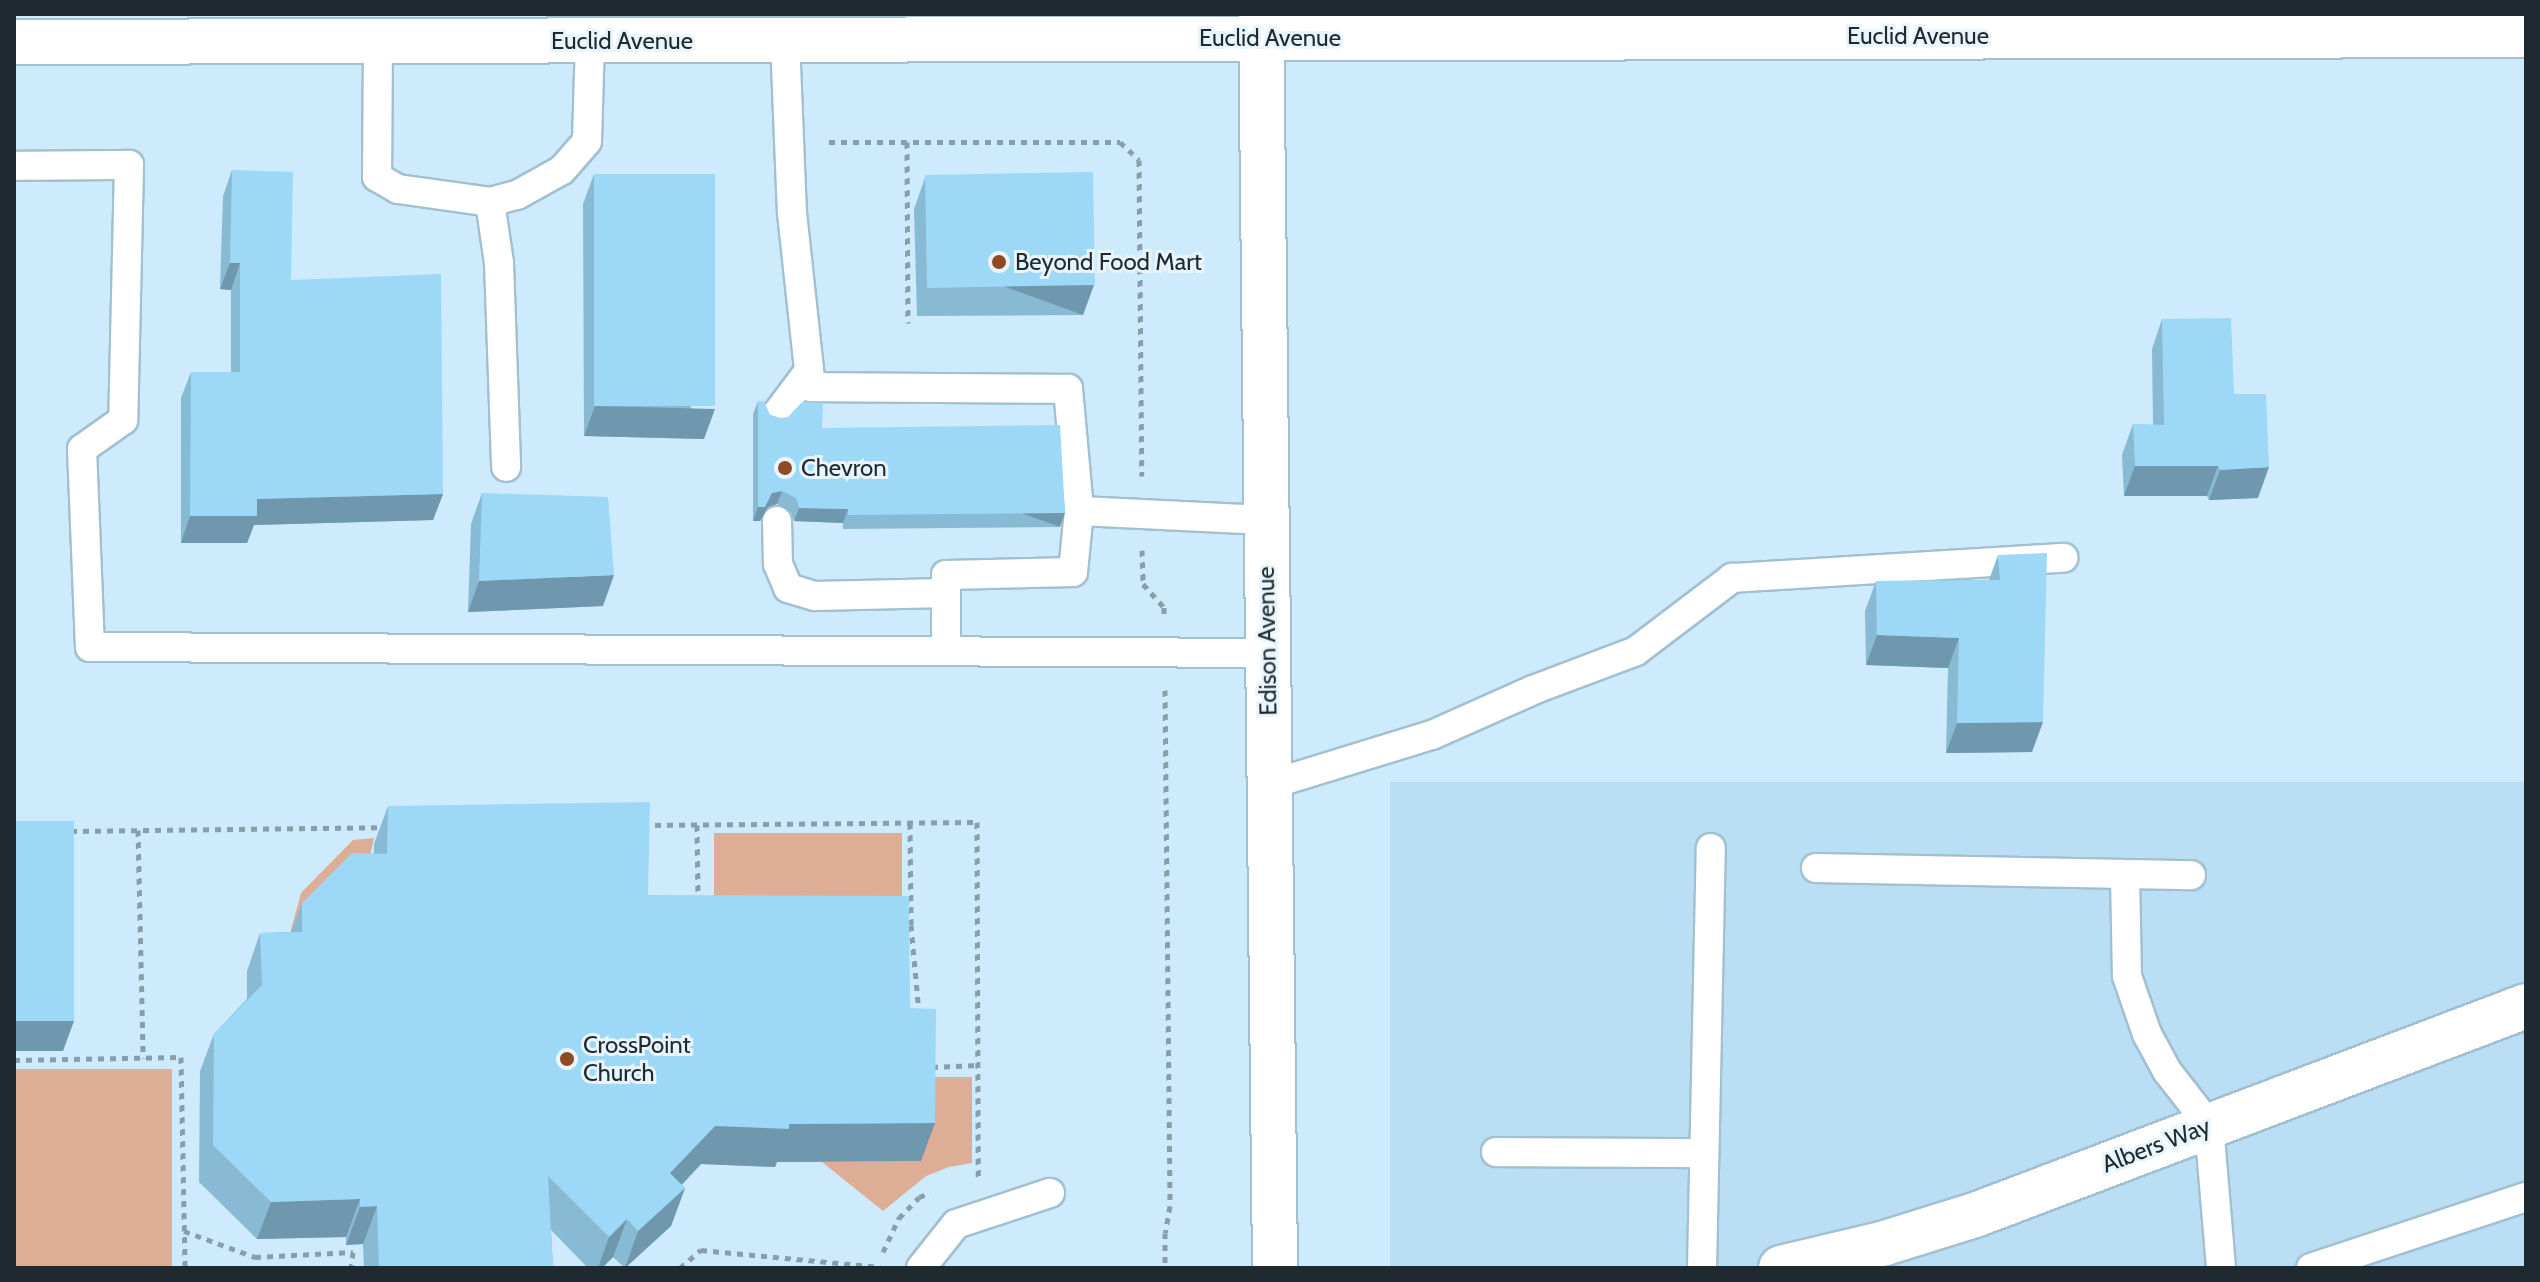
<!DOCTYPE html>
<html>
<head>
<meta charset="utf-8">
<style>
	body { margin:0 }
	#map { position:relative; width:2540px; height:1282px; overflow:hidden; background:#cdebfc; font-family:Cabin,sans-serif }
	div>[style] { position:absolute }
	.built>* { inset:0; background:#badef3; transform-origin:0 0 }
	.green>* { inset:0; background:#dead96; transform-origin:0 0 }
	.path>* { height:5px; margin-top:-2.5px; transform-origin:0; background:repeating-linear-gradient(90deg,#889fab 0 6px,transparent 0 12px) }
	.roads { filter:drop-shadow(2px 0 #a3c0d0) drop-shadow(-2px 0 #a3c0d0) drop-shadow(0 2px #a3c0d0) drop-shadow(0 -2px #a3c0d0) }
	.lane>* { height:28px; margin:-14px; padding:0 14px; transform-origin:14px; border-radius:14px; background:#fff }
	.street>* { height:44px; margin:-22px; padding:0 22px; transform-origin:22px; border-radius:22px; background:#fff }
	.primary>* { height:44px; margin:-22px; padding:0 22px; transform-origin:22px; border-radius:22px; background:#fff }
	.wall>* { inset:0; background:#88bad4 }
	.shaded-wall>* { inset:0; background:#6f97ad; transform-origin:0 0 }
	.building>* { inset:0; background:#9ed8f7; transform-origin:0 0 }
	.dots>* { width:22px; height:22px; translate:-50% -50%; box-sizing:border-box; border:4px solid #e9f5fc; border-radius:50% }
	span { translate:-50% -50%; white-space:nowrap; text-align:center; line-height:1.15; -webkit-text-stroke:6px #e9f5fc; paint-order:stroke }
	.street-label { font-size:24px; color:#1e2a30 }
	.poi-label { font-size:24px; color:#1e2a30 }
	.left { translate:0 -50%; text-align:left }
	.frame { position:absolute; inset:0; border:16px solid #1e2a30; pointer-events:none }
</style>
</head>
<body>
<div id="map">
	<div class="built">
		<i style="left:1390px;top:782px;width:1136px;height:486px"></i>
	</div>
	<div class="green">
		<i style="left:902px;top:833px;width:85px;height:188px;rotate:90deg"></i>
		<i style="clip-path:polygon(374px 838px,362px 891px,288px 941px,301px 893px,353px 840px)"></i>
		<i style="left:172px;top:1069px;width:199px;height:158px;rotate:90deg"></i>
		<i style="clip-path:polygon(921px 1077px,972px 1077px,972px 1163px,949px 1167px,926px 1176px,883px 1211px,822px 1162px,921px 1161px)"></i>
	</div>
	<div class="path">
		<i style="left:829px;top:142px;width:291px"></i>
		<i style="left:1120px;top:142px;width:26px;rotate:43deg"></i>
		<i style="left:1139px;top:160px;width:316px;rotate:89.5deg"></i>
		<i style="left:907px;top:142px;width:181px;rotate:89.7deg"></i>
		<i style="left:1142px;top:550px;width:34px;rotate:88deg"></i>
		<i style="left:1143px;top:584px;width:31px;rotate:48deg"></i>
		<i style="left:1164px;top:607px;width:9px;rotate:90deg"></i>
		<i style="left:1165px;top:690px;width:516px;rotate:89.44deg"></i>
		<i style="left:1170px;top:1206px;width:27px;rotate:100deg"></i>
		<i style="left:1165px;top:1233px;width:35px;rotate:90deg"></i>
		<i style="left:910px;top:823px;width:102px;rotate:89.4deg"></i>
		<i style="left:911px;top:925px;width:88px;rotate:84.8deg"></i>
		<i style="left:643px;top:825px;width:334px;rotate:-0.5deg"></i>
		<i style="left:977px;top:822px;width:355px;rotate:89.8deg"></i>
		<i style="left:697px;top:825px;width:73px;rotate:89.2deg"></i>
		<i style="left:138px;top:830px;width:228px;rotate:88.7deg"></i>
		<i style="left:71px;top:831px;width:314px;rotate:-0.7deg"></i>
		<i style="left:14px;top:1060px;width:167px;rotate:-1deg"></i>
		<i style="left:181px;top:1057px;width:211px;rotate:88.9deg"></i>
		<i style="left:932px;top:1067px;width:46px;rotate:-2.5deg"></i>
		<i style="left:184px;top:1231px;width:76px;rotate:20.1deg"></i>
		<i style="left:255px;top:1257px;width:98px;rotate:-2.9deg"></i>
		<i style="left:353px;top:1252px;width:16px;rotate:97deg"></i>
		<i style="left:883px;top:1252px;width:38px;rotate:-65deg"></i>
		<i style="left:899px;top:1218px;width:29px;rotate:-46deg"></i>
		<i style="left:919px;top:1197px;width:12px;rotate:-20deg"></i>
		<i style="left:680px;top:1268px;width:28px;rotate:-41deg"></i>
		<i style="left:701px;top:1250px;width:180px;rotate:5.4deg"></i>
	</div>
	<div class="roads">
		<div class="lane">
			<i style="left:785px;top:40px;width:173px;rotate:87.7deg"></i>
			<i style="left:792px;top:213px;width:175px;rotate:83.8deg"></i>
			<i style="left:811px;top:387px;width:257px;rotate:0.4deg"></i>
			<i style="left:1068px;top:389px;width:122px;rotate:84.8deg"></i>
			<i style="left:1079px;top:511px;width:187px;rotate:2.8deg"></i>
			<i style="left:378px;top:41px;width:136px;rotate:90.4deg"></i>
			<i style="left:377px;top:177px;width:24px;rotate:30deg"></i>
			<i style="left:398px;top:189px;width:93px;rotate:8deg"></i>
			<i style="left:490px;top:202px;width:62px;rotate:81.6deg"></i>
			<i style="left:499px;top:263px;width:204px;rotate:88deg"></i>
			<i style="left:14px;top:166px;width:115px;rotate:-0.5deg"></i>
			<i style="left:129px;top:165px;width:255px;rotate:91.3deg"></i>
			<i style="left:123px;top:420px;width:50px;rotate:144.7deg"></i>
			<i style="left:82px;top:449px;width:198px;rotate:87.7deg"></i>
			<i style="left:90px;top:647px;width:1177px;rotate:0.29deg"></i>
			<i style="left:490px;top:202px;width:28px;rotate:-15deg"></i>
			<i style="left:517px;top:195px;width:51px;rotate:-29.1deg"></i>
			<i style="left:562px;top:170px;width:38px;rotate:-49deg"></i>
			<i style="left:587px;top:141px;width:101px;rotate:-88.3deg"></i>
			<i style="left:776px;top:415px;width:55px;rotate:-53.1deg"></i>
			<i style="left:777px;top:521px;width:43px;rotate:88.7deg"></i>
			<i style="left:778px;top:564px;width:26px;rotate:67deg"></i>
			<i style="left:788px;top:588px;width:28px;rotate:17deg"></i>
			<i style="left:815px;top:596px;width:131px;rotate:-1.3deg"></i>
			<i style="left:946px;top:649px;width:74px;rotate:-90deg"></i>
			<i style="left:946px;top:575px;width:127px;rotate:-1.4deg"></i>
			<i style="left:1073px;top:572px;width:61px;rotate:-84.4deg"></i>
			<i style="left:1269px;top:785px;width:170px;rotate:-17.1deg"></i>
			<i style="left:1432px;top:735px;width:111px;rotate:-24deg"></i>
			<i style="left:1533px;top:690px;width:110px;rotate:-20.7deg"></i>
			<i style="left:1636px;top:651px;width:121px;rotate:-37.2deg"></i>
			<i style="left:1732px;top:578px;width:332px;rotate:-3.5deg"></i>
			<i style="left:1816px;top:868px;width:375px;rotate:1.1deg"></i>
			<i style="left:2125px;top:874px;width:102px;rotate:88.9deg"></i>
			<i style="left:2127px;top:976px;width:61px;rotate:71deg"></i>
			<i style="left:2147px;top:1034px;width:42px;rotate:61.6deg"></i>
			<i style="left:2167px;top:1071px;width:68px;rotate:52.1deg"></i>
			<i style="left:2209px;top:1125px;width:144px;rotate:85.2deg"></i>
			<i style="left:1496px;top:1152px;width:208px;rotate:0.3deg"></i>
			<i style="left:921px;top:1268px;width:56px;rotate:-51.5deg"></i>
			<i style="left:956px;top:1224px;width:99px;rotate:-18.3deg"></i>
			<i style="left:1702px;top:1268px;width:420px;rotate:-88.8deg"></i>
			<i style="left:2311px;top:1268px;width:226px;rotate:-18.3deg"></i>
		</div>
		<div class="street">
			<i style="left:1781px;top:1268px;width:107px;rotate:-13.5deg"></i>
			<i style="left:1885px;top:1243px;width:94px;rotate:-17.3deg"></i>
			<i style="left:1975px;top:1215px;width:589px;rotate:-20.77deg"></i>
		</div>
		<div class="primary">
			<i style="left:1261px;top:14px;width:1254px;rotate:89.36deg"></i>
			<i style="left:14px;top:42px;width:2512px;rotate:-0.16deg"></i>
		</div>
	</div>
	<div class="wall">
		<i style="clip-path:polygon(232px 170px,291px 280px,443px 494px,433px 520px,254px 525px,247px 543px,181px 543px,181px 398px,191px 372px,231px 372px,231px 290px,220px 289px,223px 196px)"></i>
		<i style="clip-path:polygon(594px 174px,704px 439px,584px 436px,583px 204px)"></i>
		<i style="clip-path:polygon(925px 178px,1083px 315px,917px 316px,914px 209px)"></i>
		<i style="clip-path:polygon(2162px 319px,2234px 394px,2258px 498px,2209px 500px,2207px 496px,2124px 496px,2122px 455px,2133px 424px,2153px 425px,2152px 349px)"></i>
		<i style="clip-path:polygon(758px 401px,770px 415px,780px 418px,822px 428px,1060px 527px,843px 529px,843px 523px,794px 521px,791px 512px,777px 504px,768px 507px,760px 521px,753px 521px,753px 414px)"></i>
		<i style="clip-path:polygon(482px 493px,603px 606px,468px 612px,471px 524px)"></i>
		<i style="clip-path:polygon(1998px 555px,2032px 752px,1946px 753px,1948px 668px,1866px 665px,1865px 611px,1876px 581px,1989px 580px)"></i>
		<i style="clip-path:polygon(388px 806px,648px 895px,910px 1008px,921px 1161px,777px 1162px,775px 1167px,701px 1164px,682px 1185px,685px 1188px,671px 1226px,625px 1268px,613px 1257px,602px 1268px,588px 1268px,551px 1230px,553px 1268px,364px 1268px,363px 1244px,346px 1245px,346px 1237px,257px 1239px,199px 1182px,200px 1071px,214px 1034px,247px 999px,247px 971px,260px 933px,291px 932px,302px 903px,374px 853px,374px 844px)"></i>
	</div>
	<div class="shaded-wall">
		<i style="clip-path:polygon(230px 263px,240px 263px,231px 290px,220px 289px)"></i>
		<i style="left:1094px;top:285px;width:32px;height:166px;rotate:110deg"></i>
		<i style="clip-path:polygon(595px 406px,715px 409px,704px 439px,584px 436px)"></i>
		<i style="clip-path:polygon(2135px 466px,2218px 466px,2207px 496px,2124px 496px)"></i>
		<i style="clip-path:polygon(2269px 467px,2258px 498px,2209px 500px,2220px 470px)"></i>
		<i style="clip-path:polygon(782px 491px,777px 504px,768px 507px,760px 521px,753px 521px,758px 507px,772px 493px)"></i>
		<i style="clip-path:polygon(443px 494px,433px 520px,254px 525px,247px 543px,181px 543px,190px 516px,257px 499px)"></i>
		<i style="clip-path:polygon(799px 508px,848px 509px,843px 523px,794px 521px)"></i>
		<i style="left:1065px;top:513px;width:15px;height:217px;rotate:110deg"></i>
		<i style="clip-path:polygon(614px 575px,603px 606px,468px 612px,479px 581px)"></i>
		<i style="clip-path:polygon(1877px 635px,1959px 638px,1948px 668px,1866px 665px)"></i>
		<i style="clip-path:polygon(2043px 722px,2032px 752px,1946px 753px,1957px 723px)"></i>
		<i style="clip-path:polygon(14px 1021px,74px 1021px,63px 1051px,14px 1051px)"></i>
		<i style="clip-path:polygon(935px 1123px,921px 1161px,777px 1162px,775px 1167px,701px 1164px,656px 1211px,670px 1173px,715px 1126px,789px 1124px)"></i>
		<i style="clip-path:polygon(685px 1188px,671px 1226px,625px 1268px,638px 1231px)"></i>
		<i style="clip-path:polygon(360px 1199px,346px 1237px,257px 1239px,271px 1202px)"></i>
		<i style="clip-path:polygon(377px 1206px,363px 1244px,346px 1245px,360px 1207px)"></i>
		<i style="clip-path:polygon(627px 1219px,613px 1257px,602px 1268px,598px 1268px,609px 1237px)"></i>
	</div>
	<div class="building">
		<i style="clip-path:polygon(232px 170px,293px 172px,291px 280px,441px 274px,443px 494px,257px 499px,257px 516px,190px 516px,191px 372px,240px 372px,240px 263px,230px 263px)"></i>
		<i style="left:1093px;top:172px;width:113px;height:168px;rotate:89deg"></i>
		<i style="left:594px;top:174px;width:121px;height:232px"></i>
		<i style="clip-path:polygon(2231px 318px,2234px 394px,2266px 394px,2269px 467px,2220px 470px,2218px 466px,2135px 466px,2133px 424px,2164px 425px,2162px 319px)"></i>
		<i style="clip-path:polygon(758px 401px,764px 401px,770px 415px,780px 418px,788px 417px,802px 402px,823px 403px,822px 428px,1060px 425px,1065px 513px,848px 515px,848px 509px,799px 508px,796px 498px,782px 491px,772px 493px,765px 507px,758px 507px)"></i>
		<i style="clip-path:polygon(482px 493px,608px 497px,614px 575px,479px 581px)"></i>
		<i style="clip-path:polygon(2047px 553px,2043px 722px,1957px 723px,1959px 638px,1877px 635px,1876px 581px,2000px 580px,1998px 555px)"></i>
		<i style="clip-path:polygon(650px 802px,648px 895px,909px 896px,910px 1008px,936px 1009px,935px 1123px,789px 1124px,789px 1129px,715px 1126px,670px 1173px,685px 1188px,638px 1231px,627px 1219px,609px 1237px,548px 1176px,553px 1268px,379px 1268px,377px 1206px,360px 1207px,360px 1199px,271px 1202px,213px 1145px,214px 1034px,262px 985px,260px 933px,302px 932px,302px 903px,352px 853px,387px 854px,388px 806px)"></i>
		<i style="left:74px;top:821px;width:200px;height:60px;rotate:90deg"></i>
	</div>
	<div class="dots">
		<i style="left:999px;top:262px;background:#8f4923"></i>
		<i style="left:785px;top:468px;background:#8f4923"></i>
		<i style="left:567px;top:1059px;background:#8f4923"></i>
	</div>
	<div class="street-label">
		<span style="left:1918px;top:36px">Euclid Avenue</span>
		<span style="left:1270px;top:38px">Euclid Avenue</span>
		<span style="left:622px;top:41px">Euclid Avenue</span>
		<span style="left:1267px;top:641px;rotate:-91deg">Edison Avenue</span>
		<span style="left:2156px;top:1145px;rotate:-21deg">Albers Way</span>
	</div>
	<div class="poi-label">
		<span class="left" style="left:1015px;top:262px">Beyond Food Mart</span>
		<span class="left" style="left:801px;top:468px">Chevron</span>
		<span class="left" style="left:583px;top:1059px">CrossPoint<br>Church</span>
	</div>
	<div class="frame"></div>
</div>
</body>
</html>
